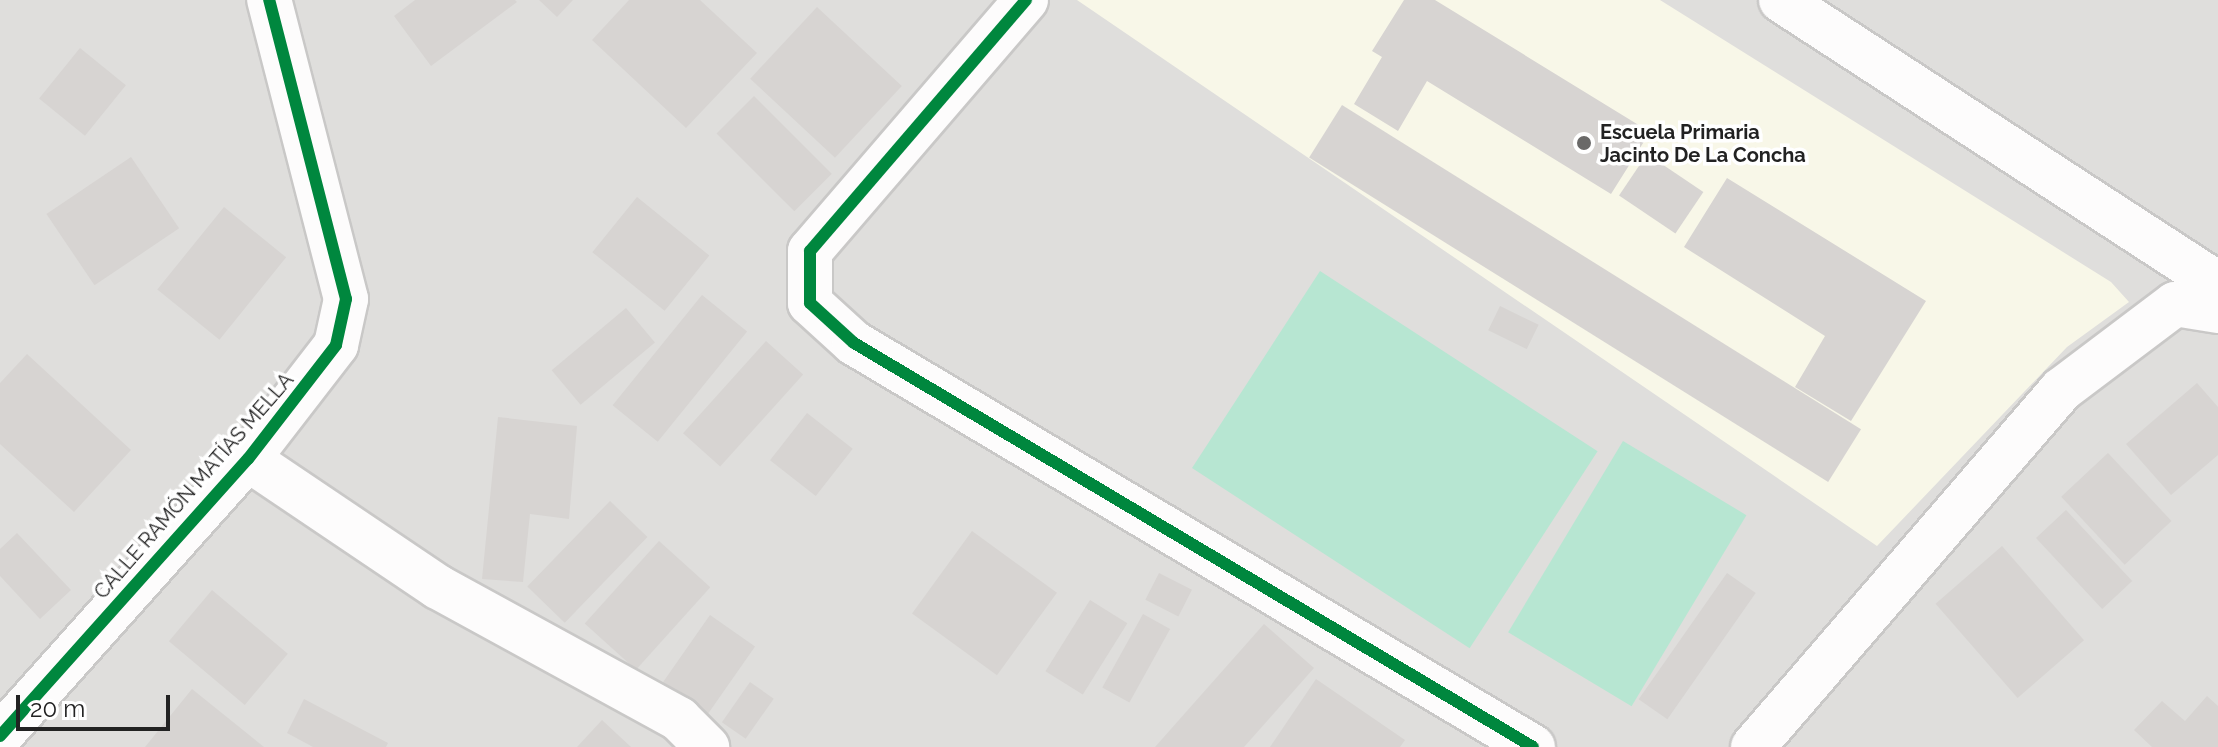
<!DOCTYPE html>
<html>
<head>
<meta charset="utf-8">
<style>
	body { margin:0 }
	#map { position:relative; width:2218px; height:747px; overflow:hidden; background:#f0eeeb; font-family:Raleway,sans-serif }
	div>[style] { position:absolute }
	.residential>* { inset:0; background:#dfdedc; transform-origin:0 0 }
	.education>* { inset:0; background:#f8f7e8 }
	.pitch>* { inset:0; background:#b7e6d2; transform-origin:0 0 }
	.building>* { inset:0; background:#d7d4d2; transform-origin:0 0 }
	.roads { filter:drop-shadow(2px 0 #c9c8c7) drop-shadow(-2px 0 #c9c8c7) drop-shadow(0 2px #c9c8c7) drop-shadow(0 -2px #c9c8c7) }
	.minor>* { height:44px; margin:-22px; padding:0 22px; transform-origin:22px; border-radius:22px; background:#fdfcfc }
	.cycleway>* { height:12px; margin:-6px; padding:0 6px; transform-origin:6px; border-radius:6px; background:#00873e }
	.dots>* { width:22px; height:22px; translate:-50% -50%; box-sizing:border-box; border:4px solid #fff; border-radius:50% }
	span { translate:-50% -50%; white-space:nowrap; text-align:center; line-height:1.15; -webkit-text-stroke:7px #fff; paint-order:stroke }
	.poi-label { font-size:20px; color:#222; font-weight:700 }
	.left { translate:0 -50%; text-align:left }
	.street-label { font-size:20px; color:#222 }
	.scale { position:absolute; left:16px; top:695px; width:154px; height:36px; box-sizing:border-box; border:4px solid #222; border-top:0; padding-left:10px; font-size:24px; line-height:28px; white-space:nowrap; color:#222; -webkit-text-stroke:6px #fff; paint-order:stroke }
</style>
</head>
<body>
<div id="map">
	<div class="residential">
		<i style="left:0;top:0;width:2218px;height:747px"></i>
	</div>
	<div class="education">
		<i style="clip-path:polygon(1077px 0,1660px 0,2111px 282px,2129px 302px,2067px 347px,1877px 546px)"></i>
	</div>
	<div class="pitch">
		<i style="left:1320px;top:271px;width:331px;height:235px;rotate:33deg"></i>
		<i style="left:1623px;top:441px;width:144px;height:223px;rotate:31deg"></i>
	</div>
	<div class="building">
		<i style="clip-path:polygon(415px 0,515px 0,517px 2px,431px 66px,394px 16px)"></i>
		<i style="clip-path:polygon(539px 0,573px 0,557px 17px)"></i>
		<i style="clip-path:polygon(629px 0,700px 0,757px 53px,686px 128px,592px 40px)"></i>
		<i style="clip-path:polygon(1404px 0,1435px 0,1650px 132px,1611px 194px,1427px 81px,1398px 131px,1354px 104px,1382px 57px,1372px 51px)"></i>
		<i style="left:817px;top:7px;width:116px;height:98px;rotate:43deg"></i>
		<i style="left:80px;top:48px;width:59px;height:65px;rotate:39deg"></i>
		<i style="left:754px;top:96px;width:110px;height:53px;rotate:45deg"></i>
		<i style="left:1342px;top:105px;width:612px;height:62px;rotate:32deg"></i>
		<i style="left:1647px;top:154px;width:68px;height:50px;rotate:34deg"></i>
		<i style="left:131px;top:157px;width:86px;height:102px;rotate:56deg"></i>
		<i style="clip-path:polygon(1727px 178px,1926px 301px,1851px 421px,1795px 387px,1825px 336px,1684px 247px)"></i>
		<i style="left:637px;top:197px;width:93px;height:71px;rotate:39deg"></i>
		<i style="left:224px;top:207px;width:80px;height:106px;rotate:39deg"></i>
		<i style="left:702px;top:295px;width:58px;height:142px;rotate:39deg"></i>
		<i style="left:1500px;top:306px;width:43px;height:27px;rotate:26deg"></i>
		<i style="left:626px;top:308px;width:45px;height:97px;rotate:50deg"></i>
		<i style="left:766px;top:341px;width:50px;height:124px;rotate:42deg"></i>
		<i style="clip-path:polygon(27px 354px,131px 450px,74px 512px,0 444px,0 383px)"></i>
		<i style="clip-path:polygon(2197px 383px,2218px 407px,2218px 455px,2171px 495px,2126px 444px)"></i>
		<i style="left:807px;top:413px;width:58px;height:60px;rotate:38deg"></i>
		<i style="clip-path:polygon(498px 417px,577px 426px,569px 519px,530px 514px,523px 582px,482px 579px)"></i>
		<i style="left:2108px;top:453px;width:93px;height:64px;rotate:47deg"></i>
		<i style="left:610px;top:501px;width:52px;height:119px;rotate:44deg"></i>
		<i style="left:2066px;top:510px;width:97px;height:41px;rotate:47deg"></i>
		<i style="left:972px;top:531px;width:105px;height:102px;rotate:36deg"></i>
		<i style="clip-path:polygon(17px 533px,71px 590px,40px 619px,0 576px,0 549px)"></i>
		<i style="left:659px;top:541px;width:69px;height:111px;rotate:42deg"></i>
		<i style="left:2002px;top:546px;width:125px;height:88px;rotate:49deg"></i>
		<i style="left:1159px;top:573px;width:37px;height:30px;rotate:27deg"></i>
		<i style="left:1727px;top:573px;width:35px;height:154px;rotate:35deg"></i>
		<i style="left:212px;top:590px;width:99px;height:67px;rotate:40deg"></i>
		<i style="left:1090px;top:600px;width:44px;height:84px;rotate:32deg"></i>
		<i style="left:1143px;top:614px;width:31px;height:84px;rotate:29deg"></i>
		<i style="left:710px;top:615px;width:55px;height:86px;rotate:35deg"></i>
		<i style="clip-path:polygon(1264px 624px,1314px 668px,1244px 747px,1155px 747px)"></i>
		<i style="clip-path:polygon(1316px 679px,1405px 740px,1400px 747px,1270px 747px)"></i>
		<i style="left:750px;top:682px;width:29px;height:49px;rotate:35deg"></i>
		<i style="clip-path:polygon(192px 689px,264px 747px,145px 747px)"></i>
		<i style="clip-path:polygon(2207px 696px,2218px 706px,2218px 747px,2152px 747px,2134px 730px,2162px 701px,2185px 721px)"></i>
		<i style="clip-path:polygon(304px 699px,388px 743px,386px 747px,313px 747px,287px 733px)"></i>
		<i style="clip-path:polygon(602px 720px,631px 747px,577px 747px)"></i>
	</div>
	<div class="roads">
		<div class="minor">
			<i style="left:1026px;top:0;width:331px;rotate:130.7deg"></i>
			<i style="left:810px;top:251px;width:52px;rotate:90deg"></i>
			<i style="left:810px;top:303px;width:59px;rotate:42.3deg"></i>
			<i style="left:854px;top:343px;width:790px;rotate:30.75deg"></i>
			<i style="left:1781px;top:0;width:521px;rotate:33.02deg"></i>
			<i style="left:248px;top:459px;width:229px;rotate:34deg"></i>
			<i style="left:438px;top:587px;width:275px;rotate:28.7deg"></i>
			<i style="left:679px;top:719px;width:40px;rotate:45deg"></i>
			<i style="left:0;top:736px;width:372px;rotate:-48.2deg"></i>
			<i style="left:248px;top:459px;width:144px;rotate:-52.3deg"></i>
			<i style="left:336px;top:345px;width:47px;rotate:-77.7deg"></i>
			<i style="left:346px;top:299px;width:309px;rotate:-104.4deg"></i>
			<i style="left:1753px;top:747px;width:472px;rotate:-49.2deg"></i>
			<i style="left:2061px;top:390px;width:143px;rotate:-37deg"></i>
			<i style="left:2175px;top:304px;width:44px;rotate:9.2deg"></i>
		</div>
	</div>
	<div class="cycleway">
		<i style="left:1026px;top:0;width:331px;rotate:130.7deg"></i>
		<i style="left:810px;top:251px;width:52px;rotate:90deg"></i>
		<i style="left:810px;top:303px;width:59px;rotate:42.3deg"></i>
		<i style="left:854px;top:343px;width:790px;rotate:30.75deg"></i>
		<i style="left:0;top:736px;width:372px;rotate:-48.2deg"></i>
		<i style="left:248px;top:459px;width:144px;rotate:-52.3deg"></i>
		<i style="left:336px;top:345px;width:47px;rotate:-77.7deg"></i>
		<i style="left:346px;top:299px;width:309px;rotate:-104.4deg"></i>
	</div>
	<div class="dots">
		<i style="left:1584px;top:143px;background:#6a6968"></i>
	</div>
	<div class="poi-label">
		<span class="left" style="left:1600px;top:144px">Escuela Primaria<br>Jacinto De La Concha</span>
	</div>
	<div class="street-label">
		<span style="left:194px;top:486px;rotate:-49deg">CALLE RAMÓN MATÍAS MELLA</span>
	</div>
	<div class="scale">20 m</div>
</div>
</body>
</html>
